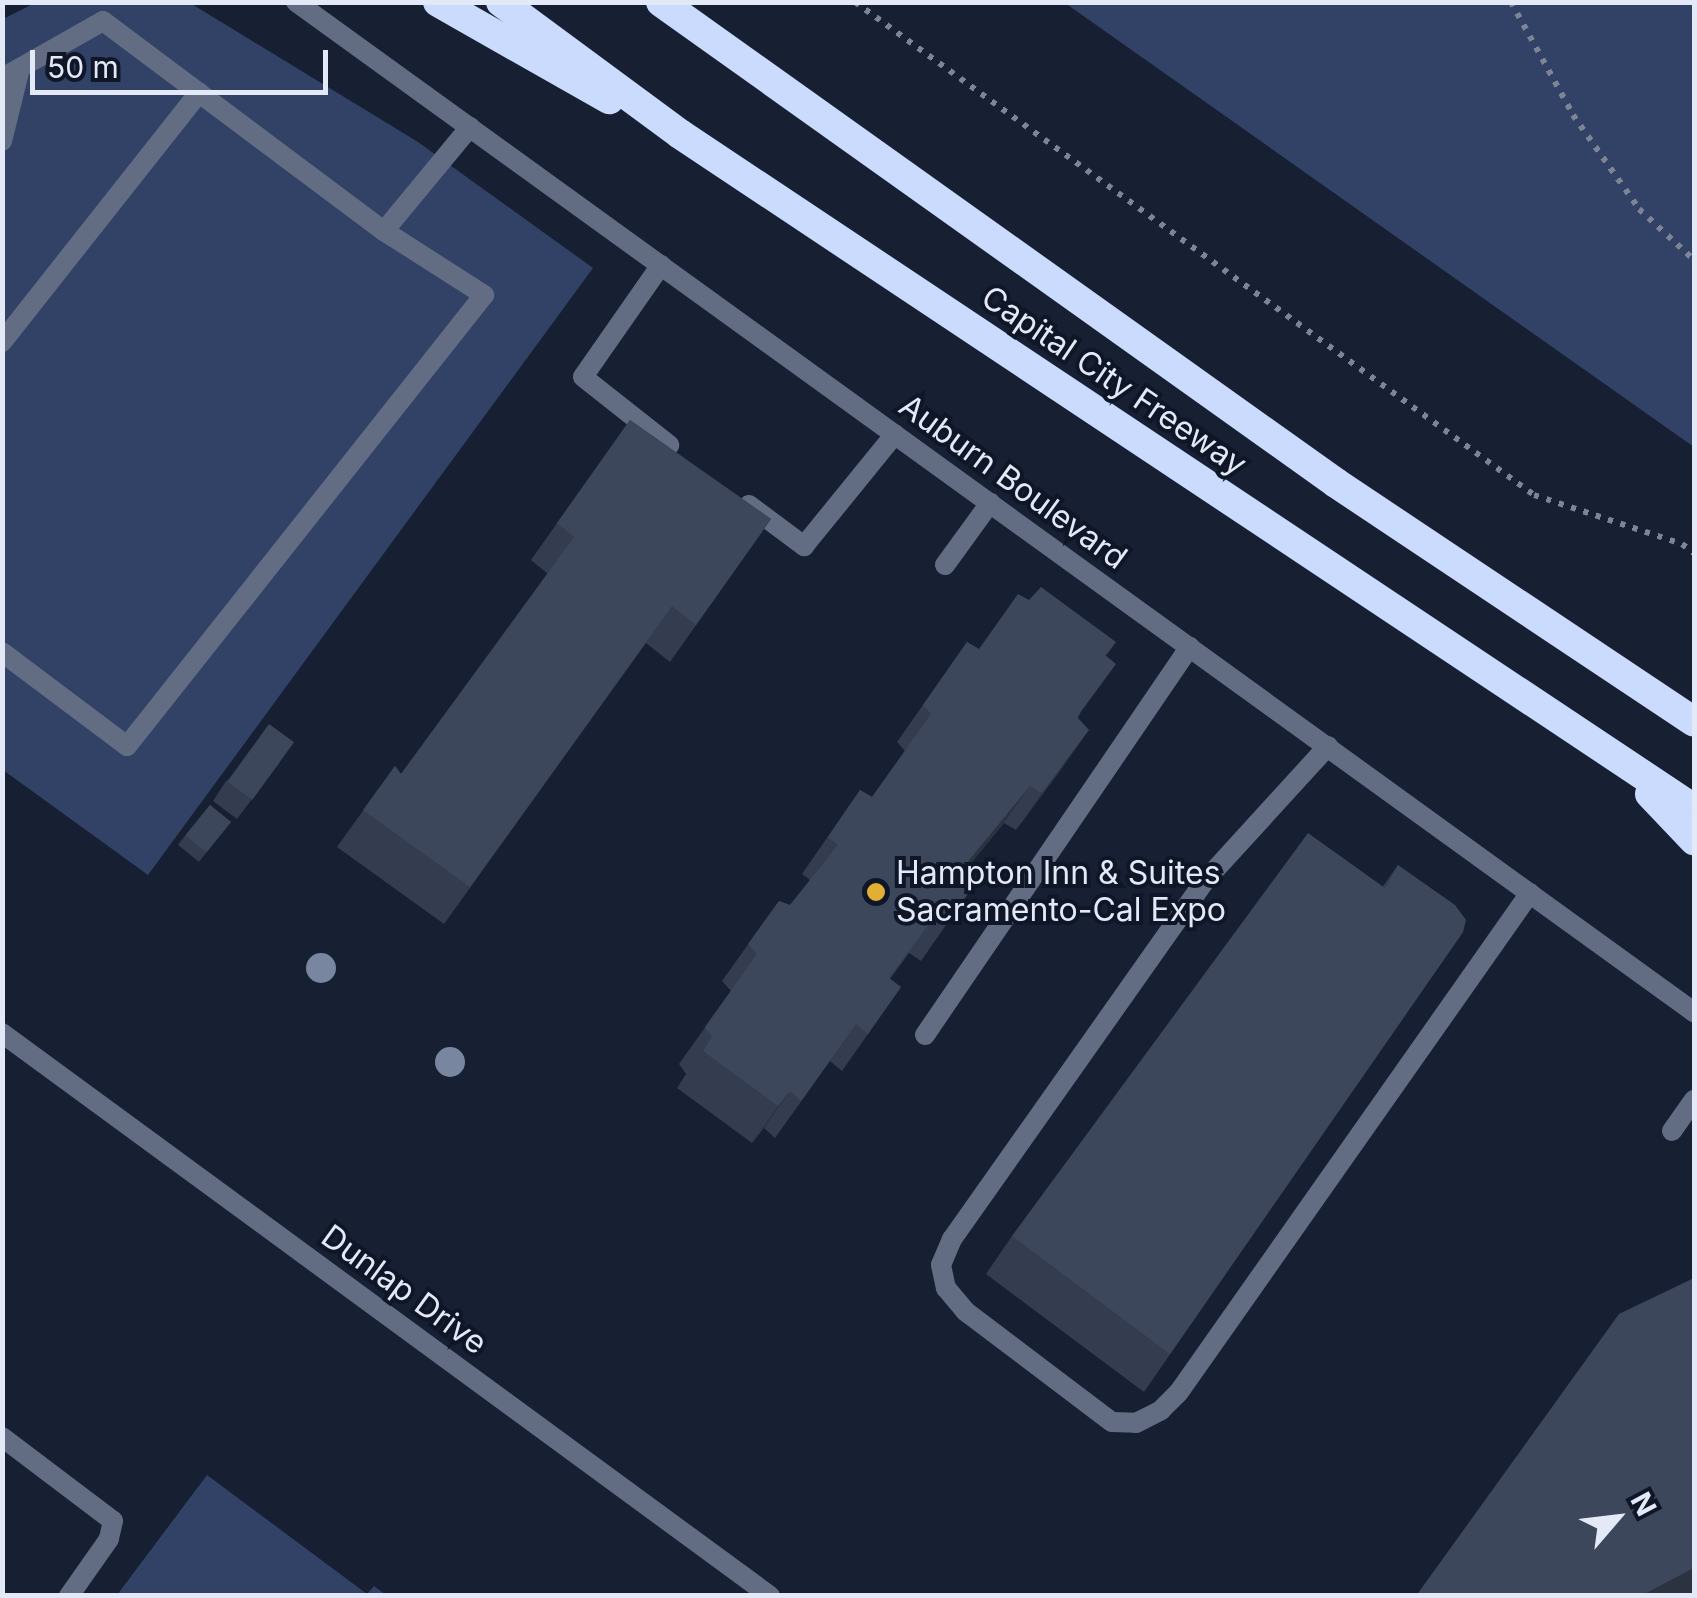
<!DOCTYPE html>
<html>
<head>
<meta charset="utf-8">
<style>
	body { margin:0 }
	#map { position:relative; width:1697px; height:1598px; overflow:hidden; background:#172032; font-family:Inter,sans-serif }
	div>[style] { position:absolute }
	.green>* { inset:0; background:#314266 }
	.path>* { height:6px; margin-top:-3px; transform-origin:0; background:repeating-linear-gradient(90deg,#7d8494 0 5px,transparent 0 13px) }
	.lane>* { height:20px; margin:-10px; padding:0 10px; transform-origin:10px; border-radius:10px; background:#626d84 }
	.street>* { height:20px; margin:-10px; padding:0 10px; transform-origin:10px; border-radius:10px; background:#626d84 }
	.highway>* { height:30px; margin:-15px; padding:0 15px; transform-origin:15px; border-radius:15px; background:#cadbfe }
	.trees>* { width:30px; height:30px; margin:-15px; border-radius:50%; background:#79869f }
	.wall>* { inset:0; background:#343d4f; transform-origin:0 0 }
	.shaded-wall>* { inset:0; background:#2b3240 }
	.building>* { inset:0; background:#3d475c; transform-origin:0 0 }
	.dots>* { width:28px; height:28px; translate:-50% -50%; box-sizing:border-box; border:5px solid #0e1628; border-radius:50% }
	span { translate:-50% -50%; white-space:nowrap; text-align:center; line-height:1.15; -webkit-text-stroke:8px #0e1628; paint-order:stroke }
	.street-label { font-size:32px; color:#e3e9f6 }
	.poi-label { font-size:32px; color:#e3e9f6 }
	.left { translate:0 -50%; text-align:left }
	.frame { position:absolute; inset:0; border:5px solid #e3e9f6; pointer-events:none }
	.north { position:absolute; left:1567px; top:1468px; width:100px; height:100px; -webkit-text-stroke:8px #0e1628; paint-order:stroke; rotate:62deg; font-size:28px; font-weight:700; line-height:40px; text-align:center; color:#e3e9f6 }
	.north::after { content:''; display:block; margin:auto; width:35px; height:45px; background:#e3e9f6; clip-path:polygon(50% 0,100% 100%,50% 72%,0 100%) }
	.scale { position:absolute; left:30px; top:50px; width:298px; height:45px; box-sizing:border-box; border:5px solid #e3e9f6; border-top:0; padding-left:12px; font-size:30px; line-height:35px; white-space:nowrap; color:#e3e9f6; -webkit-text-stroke:8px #0e1628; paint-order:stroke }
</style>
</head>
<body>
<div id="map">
	<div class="green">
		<i style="clip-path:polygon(35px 3px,190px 3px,418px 142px,593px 268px,148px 875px,3px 770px,3px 19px)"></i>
		<i style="clip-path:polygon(1065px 3px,1694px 3px,1694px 447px)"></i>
		<i style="clip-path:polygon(207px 1475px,367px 1594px,374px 1586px,386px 1595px,117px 1595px)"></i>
	</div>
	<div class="path">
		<i style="left:855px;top:2px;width:839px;rotate:35.98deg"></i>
		<i style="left:1534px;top:495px;width:156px;rotate:18.3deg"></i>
		<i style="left:1682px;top:544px;width:15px;rotate:37deg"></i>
		<i style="left:1511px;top:2px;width:129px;rotate:61.2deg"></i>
		<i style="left:1573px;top:115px;width:115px;rotate:54.9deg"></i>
		<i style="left:1639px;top:209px;width:75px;rotate:42.8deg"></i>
	</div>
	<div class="lane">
		<i style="left:2px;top:78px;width:116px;rotate:-29.4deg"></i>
		<i style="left:103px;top:21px;width:351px;rotate:36.8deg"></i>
		<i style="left:384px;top:231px;width:119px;rotate:32.6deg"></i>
		<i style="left:484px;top:295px;width:575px;rotate:128.36deg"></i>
		<i style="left:127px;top:746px;width:156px;rotate:-143.1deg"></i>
		<i style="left:2px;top:141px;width:75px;rotate:-76.1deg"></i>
		<i style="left:384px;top:231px;width:135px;rotate:-50.4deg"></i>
		<i style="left:661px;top:265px;width:136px;rotate:124.9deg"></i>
		<i style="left:583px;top:377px;width:110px;rotate:38.3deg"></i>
		<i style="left:2px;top:342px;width:318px;rotate:-51.7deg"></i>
		<i style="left:749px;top:505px;width:69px;rotate:36.7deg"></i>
		<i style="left:804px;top:546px;width:144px;rotate:-50.9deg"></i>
		<i style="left:945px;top:565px;width:77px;rotate:-54deg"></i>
		<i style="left:1328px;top:746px;width:184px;rotate:132.4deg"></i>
		<i style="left:1204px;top:882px;width:437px;rotate:125.2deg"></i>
		<i style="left:952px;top:1239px;width:28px;rotate:113deg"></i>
		<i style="left:941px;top:1265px;width:24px;rotate:78deg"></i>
		<i style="left:946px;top:1288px;width:30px;rotate:50deg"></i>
		<i style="left:965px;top:1311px;width:184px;rotate:37.1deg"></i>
		<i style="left:1112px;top:1422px;width:24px;rotate:2deg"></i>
		<i style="left:1136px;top:1423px;width:28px;rotate:-27deg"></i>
		<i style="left:1161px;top:1410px;width:25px;rotate:-45deg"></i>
		<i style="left:1179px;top:1392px;width:610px;rotate:-54.88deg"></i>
		<i style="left:1672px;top:1131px;width:38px;rotate:-55deg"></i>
		<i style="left:2px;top:1437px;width:139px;rotate:37.1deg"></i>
		<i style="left:113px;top:1521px;width:18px;rotate:103deg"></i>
		<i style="left:109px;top:1539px;width:70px;rotate:125.1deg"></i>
	</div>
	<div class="street">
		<i style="left:296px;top:2px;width:1725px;rotate:35.85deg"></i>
		<i style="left:2px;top:1033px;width:952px;rotate:36.24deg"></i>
		<i style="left:925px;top:1035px;width:470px;rotate:-55.7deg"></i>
	</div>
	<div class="highway">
		<i style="left:438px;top:2px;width:197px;rotate:29.6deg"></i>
		<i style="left:501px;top:2px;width:222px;rotate:36.4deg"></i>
		<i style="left:680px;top:134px;width:1218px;rotate:33.65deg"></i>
		<i style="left:661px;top:2px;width:829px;rotate:35.47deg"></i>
		<i style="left:1336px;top:483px;width:430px;rotate:33.7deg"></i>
		<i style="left:1650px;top:794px;width:64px;rotate:46.3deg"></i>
	</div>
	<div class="trees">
		<i style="left:321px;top:968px"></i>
		<i style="left:450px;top:1062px"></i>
	</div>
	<div class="wall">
		<i style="clip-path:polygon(630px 420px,771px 519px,670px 662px,646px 643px,444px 924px,337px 847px,395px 766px,401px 774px,548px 574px,531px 560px)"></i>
		<i style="clip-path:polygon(967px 642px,979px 649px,1116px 642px,1106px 656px,1078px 718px,1063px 767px,1016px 830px,1004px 823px,967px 868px,978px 879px,921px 961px,909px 953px,890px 979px,901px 987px,842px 1071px,830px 1061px,775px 1138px,764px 1128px,752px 1143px,677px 1088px,686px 1074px,679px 1064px,731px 991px,722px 981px,779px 901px,790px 905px,810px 880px,802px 874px,860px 790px,872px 797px,905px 751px,897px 742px)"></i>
		<i style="clip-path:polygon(280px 762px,237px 819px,213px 801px,226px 781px)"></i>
		<i style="left:210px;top:805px;width:27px;height:51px;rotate:39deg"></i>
		<i style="clip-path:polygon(1398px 865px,1463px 932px,1144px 1392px,986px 1274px,1012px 1236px,1383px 886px)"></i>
	</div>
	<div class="shaded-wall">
		<i style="clip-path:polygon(1089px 730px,1063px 767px,1016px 830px,1042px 793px)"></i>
		<i style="clip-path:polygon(1030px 786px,1004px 823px,939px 902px,965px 865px)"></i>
		<i style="clip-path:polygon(790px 1091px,764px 1128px,752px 1143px,778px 1106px)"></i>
		<i style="clip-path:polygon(1694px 1568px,1694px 1591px,1686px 1596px,1641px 1596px)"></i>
	</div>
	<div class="building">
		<i style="clip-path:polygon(630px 420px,771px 519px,696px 625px,672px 606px,470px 887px,363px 810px,395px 766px,401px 774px,574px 537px,557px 523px)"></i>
		<i style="clip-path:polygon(1041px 587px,1116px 642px,1105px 655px,1116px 664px,1077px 717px,1089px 730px,1042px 793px,1030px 786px,965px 865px,978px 879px,947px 924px,935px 916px,889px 978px,901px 987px,868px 1034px,856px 1024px,801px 1101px,790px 1091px,778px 1106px,703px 1051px,712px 1037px,705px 1027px,757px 954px,748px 944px,779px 901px,790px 905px,838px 845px,828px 837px,860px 790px,872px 797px,931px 714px,923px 705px,967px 642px,979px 649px,1018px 594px,1029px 600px)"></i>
		<i style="left:269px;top:724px;width:31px;height:71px;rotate:36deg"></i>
		<i style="left:210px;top:805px;width:27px;height:39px;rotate:39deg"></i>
		<i style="clip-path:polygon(1308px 833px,1385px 888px,1398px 865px,1455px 905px,1466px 920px,1463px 932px,1170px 1354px,1012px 1236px)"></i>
		<i style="clip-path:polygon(1694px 1278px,1694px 1568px,1641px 1596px,1416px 1596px,1619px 1314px)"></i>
	</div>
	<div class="dots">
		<i style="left:876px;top:892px;background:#e2af34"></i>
	</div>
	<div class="street-label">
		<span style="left:1114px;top:381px;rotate:34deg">Capital City Freeway</span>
		<span style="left:1013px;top:482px;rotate:36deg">Auburn Boulevard</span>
		<span style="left:404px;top:1290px;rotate:36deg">Dunlap Drive</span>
	</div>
	<div class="poi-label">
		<span class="left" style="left:896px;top:892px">Hampton Inn &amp; Suites<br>Sacramento-Cal Expo</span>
	</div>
	<div class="frame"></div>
	<div class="north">N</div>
	<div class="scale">50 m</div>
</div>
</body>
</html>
